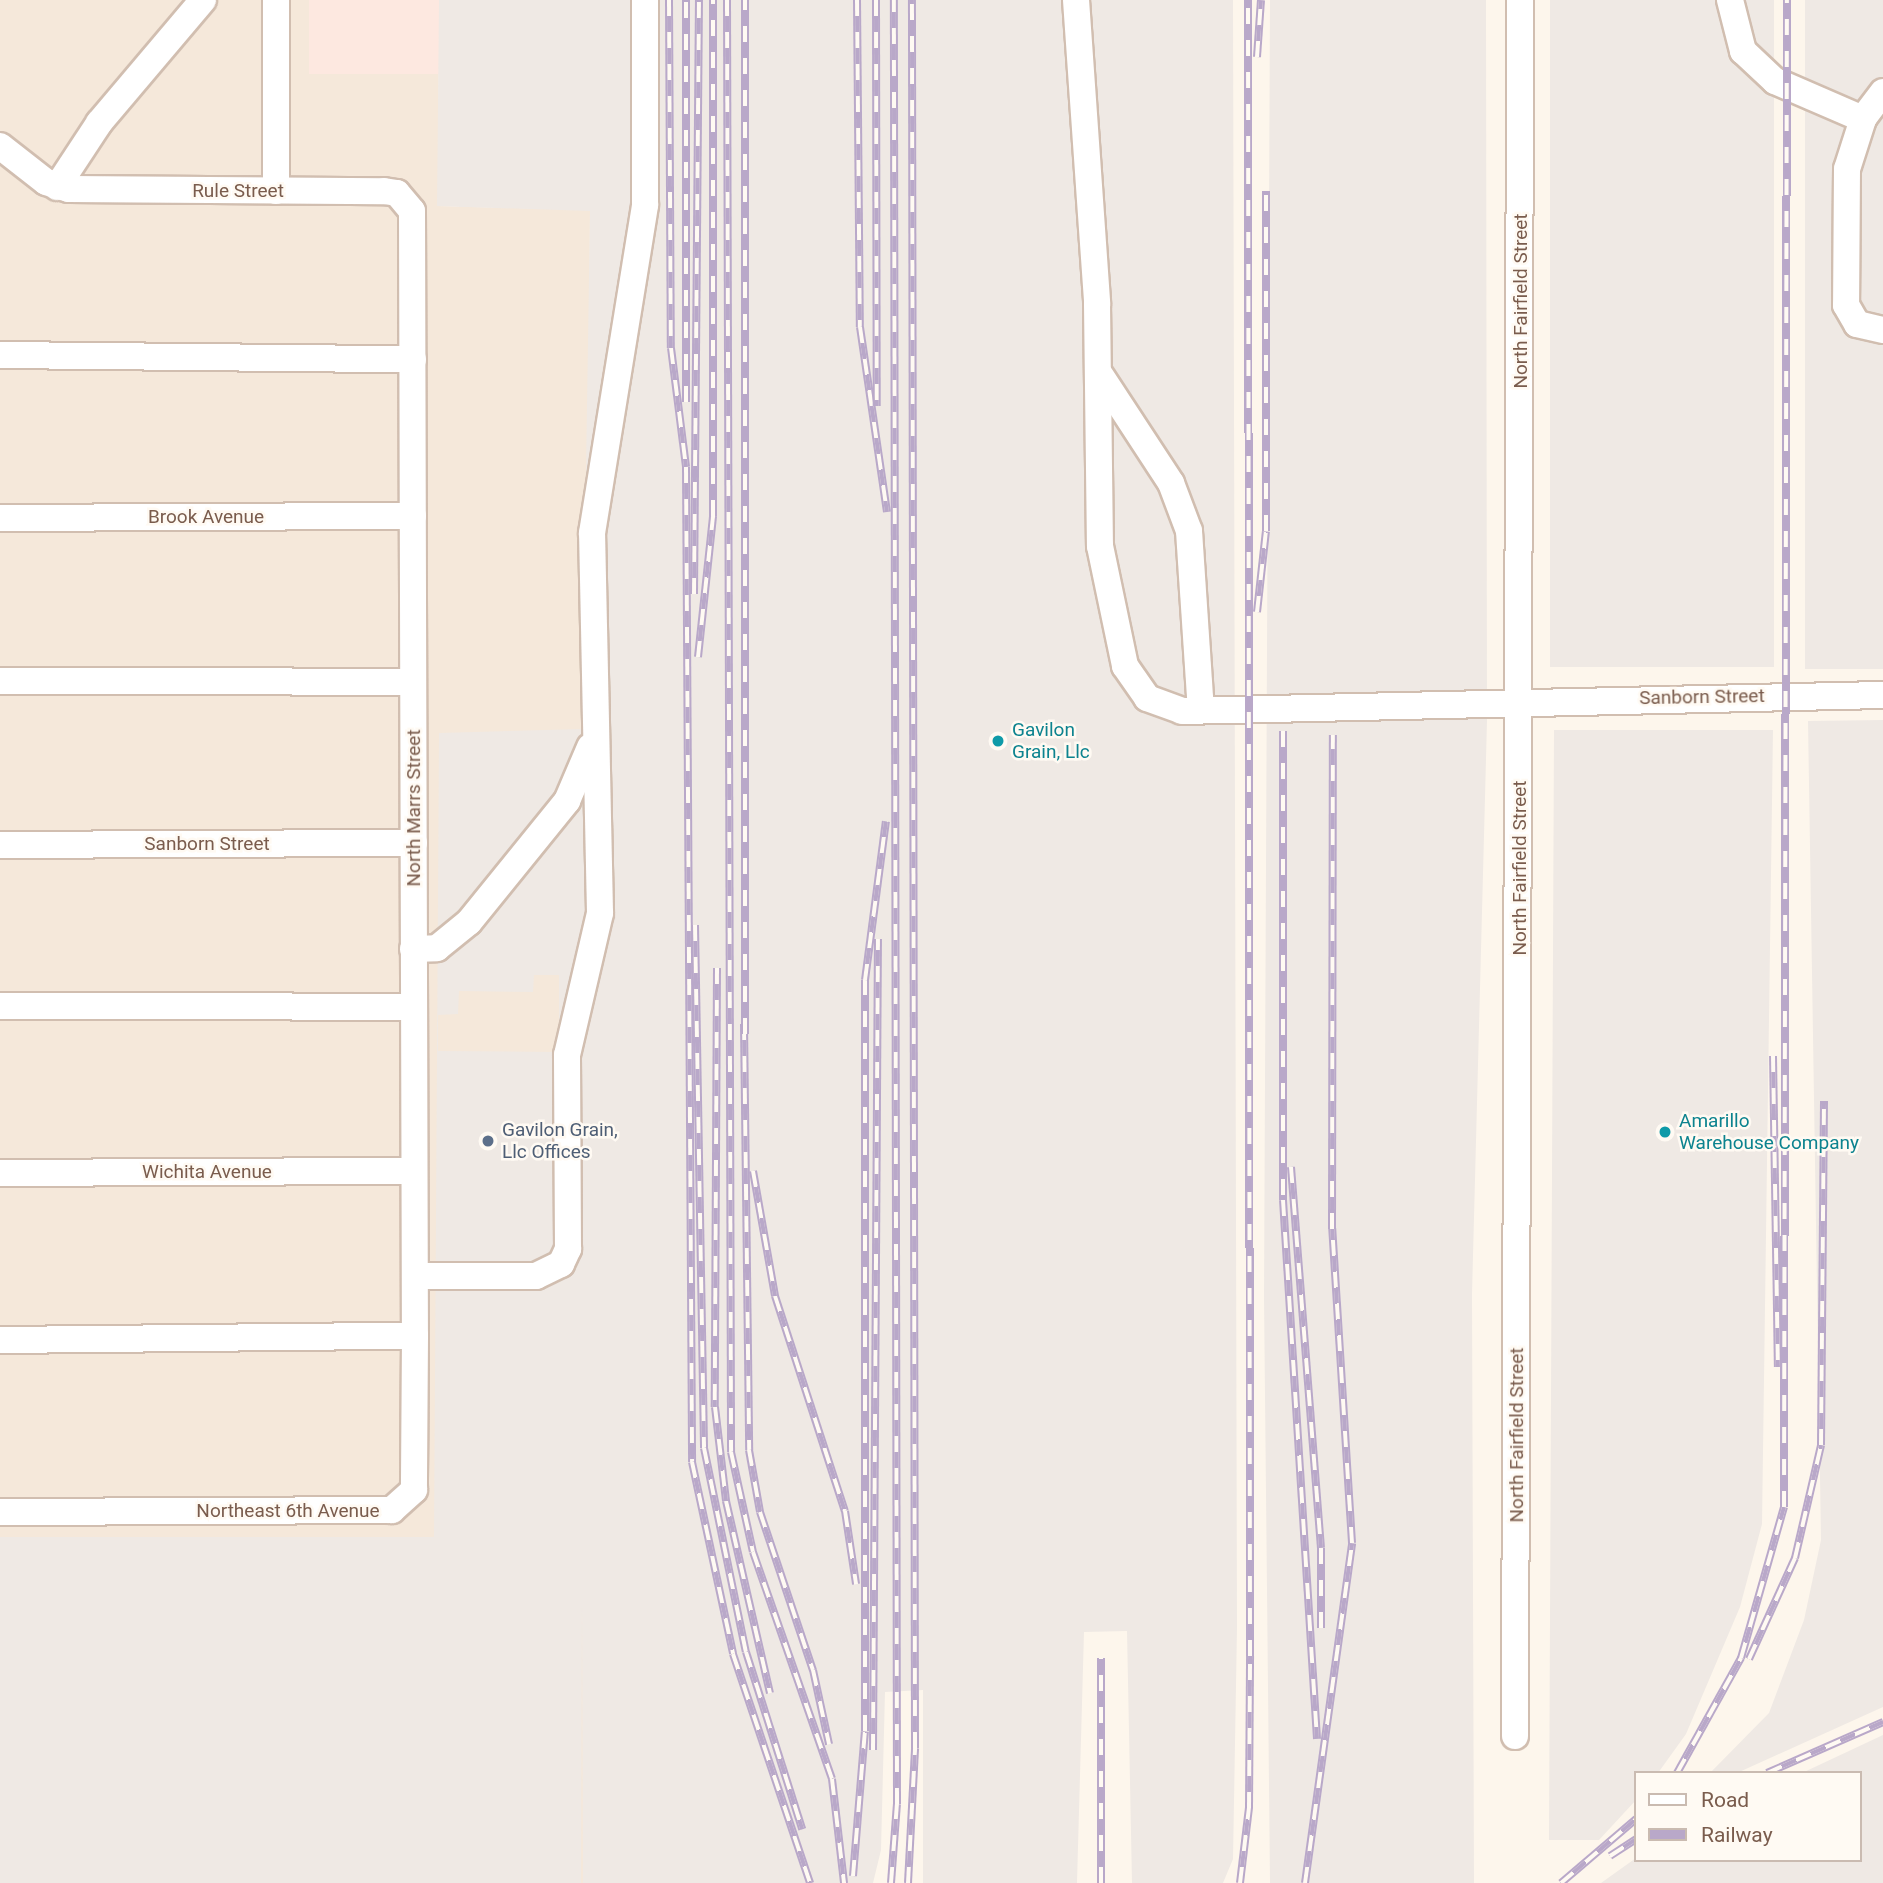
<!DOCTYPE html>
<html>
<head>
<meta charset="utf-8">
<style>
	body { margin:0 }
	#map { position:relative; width:1883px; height:1883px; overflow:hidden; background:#fdf6ec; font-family:Roboto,sans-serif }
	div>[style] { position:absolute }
	.residential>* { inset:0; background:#f5e8da }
	.commercial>* { inset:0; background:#fde8e0; transform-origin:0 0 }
	.industrial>* { inset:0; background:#efe9e4; transform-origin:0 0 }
	.roads { filter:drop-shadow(2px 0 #d1beb0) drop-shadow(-2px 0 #d1beb0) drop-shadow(0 2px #d1beb0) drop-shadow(0 -2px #d1beb0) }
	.minor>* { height:26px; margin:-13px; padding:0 13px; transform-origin:13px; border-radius:13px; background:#fff }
	.rail>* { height:8px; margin-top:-4px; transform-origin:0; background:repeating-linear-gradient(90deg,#fffaf3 0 16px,#b9a8c9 0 32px); box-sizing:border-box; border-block:2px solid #b9a8c9 }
	.dots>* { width:19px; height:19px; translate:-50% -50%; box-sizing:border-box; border:4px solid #fffaf3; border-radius:50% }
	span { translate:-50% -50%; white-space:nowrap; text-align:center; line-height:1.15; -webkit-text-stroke:5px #fffaf3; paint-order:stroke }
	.street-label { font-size:19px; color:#7a5c4d }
	.culture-label { font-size:19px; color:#0d838f }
	.left { translate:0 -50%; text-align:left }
	.service-label { font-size:19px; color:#4e5e75 }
	.legend { position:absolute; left:1634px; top:1771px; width:228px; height:91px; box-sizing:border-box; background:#fffaf3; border:2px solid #cabbb1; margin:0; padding:9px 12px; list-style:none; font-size:21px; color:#7a5c4d }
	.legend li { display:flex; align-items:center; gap:14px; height:35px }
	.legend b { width:35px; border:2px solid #cabbb1 }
</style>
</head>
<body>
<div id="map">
	<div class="residential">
		<i style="clip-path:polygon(0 0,439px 0,438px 206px,590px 210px,583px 1883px,0 1883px)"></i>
	</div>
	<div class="commercial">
		<i style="left:309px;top:0;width:130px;height:74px"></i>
	</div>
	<div class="industrial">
		<i style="clip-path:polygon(evenodd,439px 0,1233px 0,1237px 1628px,1233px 1859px,1223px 1883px,1132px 1883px,1127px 1631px,1084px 1632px,1077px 1883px,923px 1883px,923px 1690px,885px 1692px,881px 1850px,873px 1883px,583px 1883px,582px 1600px,581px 1883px,0 1883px,0 1537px,434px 1537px,439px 733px,582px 729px,590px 211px,437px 206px,439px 0,534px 975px,559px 975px,559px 1052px,438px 1051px,438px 1015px,458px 1014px,459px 991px,533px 992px,534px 975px)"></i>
		<i style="clip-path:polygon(1270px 0,1486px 0,1487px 721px,1472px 1294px,1474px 1883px,1270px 1883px,1264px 1298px)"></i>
		<i style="left:1550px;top:0;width:224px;height:667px"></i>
		<i style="left:1805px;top:0;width:78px;height:669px"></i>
		<i style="clip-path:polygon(1883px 720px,1883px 1707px,1737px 1773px,1710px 1773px,1769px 1713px,1804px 1620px,1821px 1540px,1808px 721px)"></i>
		<i style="clip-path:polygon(1554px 730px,1773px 730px,1762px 1524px,1740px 1607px,1686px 1734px,1658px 1773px,1636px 1773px,1636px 1800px,1599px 1840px,1549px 1840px)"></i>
		<i style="clip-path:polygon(1883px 1735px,1883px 1883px,1601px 1883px,1636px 1858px,1860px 1860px,1860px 1773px,1802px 1773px)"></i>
	</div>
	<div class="roads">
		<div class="minor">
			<i style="left:276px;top:0;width:191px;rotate:90deg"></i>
			<i style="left:1076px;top:0;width:305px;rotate:86deg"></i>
			<i style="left:1097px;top:304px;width:242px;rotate:89.3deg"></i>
			<i style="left:1100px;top:546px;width:123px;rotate:78.2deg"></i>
			<i style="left:1125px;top:666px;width:39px;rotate:55deg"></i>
			<i style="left:1147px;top:698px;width:37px;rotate:20deg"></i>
			<i style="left:1182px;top:711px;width:701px;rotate:-1.31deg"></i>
			<i style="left:1730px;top:0;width:53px;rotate:75.7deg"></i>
			<i style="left:1743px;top:51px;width:44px;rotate:43.2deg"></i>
			<i style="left:1775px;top:81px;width:96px;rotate:23.4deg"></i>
			<i style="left:1883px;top:92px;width:34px;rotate:127deg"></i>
			<i style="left:1863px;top:119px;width:52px;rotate:107.7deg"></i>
			<i style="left:1847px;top:169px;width:136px;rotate:90.4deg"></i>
			<i style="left:1846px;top:305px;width:22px;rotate:60deg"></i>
			<i style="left:1857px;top:324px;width:27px;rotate:13deg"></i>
			<i style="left:0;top:146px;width:58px;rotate:38deg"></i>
			<i style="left:46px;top:182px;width:24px;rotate:17deg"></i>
			<i style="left:69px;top:189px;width:315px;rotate:0.4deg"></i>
			<i style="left:384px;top:191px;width:13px;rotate:9deg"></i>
			<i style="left:397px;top:193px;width:23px;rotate:50deg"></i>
			<i style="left:412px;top:211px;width:1125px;rotate:89.85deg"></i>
			<i style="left:415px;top:1336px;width:154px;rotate:90.4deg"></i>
			<i style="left:414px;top:1490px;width:30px;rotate:138deg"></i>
			<i style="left:392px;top:1510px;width:392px;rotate:179.7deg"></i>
			<i style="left:57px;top:187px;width:77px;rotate:-56.7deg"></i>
			<i style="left:99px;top:123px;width:161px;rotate:-49.8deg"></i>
			<i style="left:0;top:355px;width:413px;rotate:0.6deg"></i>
			<i style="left:1101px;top:376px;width:128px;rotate:56.8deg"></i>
			<i style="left:1171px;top:483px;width:51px;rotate:69.4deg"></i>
			<i style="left:1189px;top:531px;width:179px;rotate:86.2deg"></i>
			<i style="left:0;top:518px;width:413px;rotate:-0.3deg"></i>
			<i style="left:0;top:681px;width:413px;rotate:0.1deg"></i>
			<i style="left:0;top:845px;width:414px;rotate:-0.3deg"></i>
			<i style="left:413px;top:949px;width:24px;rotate:-2deg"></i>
			<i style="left:437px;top:948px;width:41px;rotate:-39.1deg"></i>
			<i style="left:469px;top:922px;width:156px;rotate:-51deg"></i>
			<i style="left:567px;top:801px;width:59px;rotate:-66.9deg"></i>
			<i style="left:0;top:1006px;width:413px;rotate:0.1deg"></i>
			<i style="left:0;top:1173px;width:414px;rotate:-0.3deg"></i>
			<i style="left:415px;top:1276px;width:121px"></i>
			<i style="left:536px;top:1276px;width:28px;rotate:-26deg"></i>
			<i style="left:561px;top:1264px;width:17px;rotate:-65deg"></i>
			<i style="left:568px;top:1249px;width:194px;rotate:-90.3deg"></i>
			<i style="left:567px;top:1055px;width:146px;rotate:-76.9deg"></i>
			<i style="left:600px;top:913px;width:380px;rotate:-91.2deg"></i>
			<i style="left:592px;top:533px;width:332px;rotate:-80.8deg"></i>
			<i style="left:645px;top:205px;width:205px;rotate:-90deg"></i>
			<i style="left:0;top:1340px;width:415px;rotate:-0.6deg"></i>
			<i style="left:1515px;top:1736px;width:1736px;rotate:-89.83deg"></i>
		</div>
	</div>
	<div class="rail">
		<i style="left:669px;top:0;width:348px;rotate:89.7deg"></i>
		<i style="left:671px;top:348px;width:120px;rotate:82.8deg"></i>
		<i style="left:686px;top:467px;width:995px;rotate:89.65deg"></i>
		<i style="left:692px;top:1462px;width:196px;rotate:77.9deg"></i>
		<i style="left:733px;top:1654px;width:242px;rotate:71.4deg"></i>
		<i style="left:727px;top:0;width:1452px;rotate:89.84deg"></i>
		<i style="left:731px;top:1452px;width:102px;rotate:77.6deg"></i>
		<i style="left:753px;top:1552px;width:240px;rotate:70.8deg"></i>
		<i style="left:832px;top:1779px;width:105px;rotate:83.4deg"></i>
		<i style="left:857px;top:0;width:327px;rotate:89.5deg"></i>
		<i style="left:860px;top:327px;width:187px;rotate:81.7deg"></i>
		<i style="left:876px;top:0;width:406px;rotate:89.9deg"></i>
		<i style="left:1257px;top:57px;width:57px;rotate:-86deg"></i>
		<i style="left:686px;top:402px;width:402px;rotate:-90deg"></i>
		<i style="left:694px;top:594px;width:594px;rotate:-89.52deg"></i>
		<i style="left:1257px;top:612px;width:81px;rotate:-83.7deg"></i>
		<i style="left:1266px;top:531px;width:340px;rotate:-90deg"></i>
		<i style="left:698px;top:657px;width:142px;rotate:-83.9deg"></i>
		<i style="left:713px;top:516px;width:516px;rotate:-90deg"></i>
		<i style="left:1283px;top:731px;width:469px;rotate:90deg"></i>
		<i style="left:1283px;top:1200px;width:540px;rotate:86.39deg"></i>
		<i style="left:695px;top:925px;width:523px;rotate:89.01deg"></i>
		<i style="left:704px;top:1448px;width:208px;rotate:78.4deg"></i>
		<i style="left:746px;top:1652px;width:186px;rotate:72.4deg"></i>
		<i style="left:717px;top:968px;width:439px;rotate:90.3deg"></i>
		<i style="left:715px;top:1407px;width:95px;rotate:83.3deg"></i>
		<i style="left:726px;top:1501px;width:197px;rotate:77.1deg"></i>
		<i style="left:744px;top:1024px;width:426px;rotate:89.3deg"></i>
		<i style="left:749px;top:1450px;width:63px;rotate:79.9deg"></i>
		<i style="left:760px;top:1512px;width:167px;rotate:71.5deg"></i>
		<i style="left:813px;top:1670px;width:76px;rotate:77.8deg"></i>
		<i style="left:745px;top:1034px;width:1034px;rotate:-90deg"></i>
		<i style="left:1773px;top:1056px;width:311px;rotate:89.1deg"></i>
		<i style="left:1291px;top:1167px;width:382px;rotate:85.5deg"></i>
		<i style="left:1321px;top:1548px;width:80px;rotate:90deg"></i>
		<i style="left:753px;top:1171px;width:127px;rotate:80deg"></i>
		<i style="left:775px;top:1296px;width:226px;rotate:72deg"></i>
		<i style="left:845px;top:1511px;width:74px;rotate:81.4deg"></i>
		<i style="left:1749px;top:1659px;width:111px;rotate:-65.5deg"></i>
		<i style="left:1795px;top:1558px;width:116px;rotate:-77deg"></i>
		<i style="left:1821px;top:1445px;width:344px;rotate:-89.5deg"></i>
		<i style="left:873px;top:1750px;width:811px;rotate:-89.65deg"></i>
		<i style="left:1677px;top:1773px;width:132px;rotate:-60.9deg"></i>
		<i style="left:1741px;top:1658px;width:157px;rotate:-74.1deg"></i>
		<i style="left:1784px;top:1507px;width:1507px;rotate:-89.89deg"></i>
		<i style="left:1767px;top:1773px;width:127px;rotate:-23.7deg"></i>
		<i style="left:1610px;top:1856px;width:31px;rotate:-33deg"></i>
		<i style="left:853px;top:1876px;width:145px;rotate:-85.3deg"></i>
		<i style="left:865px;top:1731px;width:751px;rotate:-90deg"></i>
		<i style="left:865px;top:980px;width:160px;rotate:-82.5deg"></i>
		<i style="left:891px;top:1883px;width:79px;rotate:-85.7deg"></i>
		<i style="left:897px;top:1804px;width:1804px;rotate:-90.1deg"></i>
		<i style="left:908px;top:1883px;width:135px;rotate:-87deg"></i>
		<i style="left:915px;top:1748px;width:1748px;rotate:-90.1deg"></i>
		<i style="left:1101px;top:1883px;width:225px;rotate:-90deg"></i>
		<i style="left:1240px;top:1883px;width:76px;rotate:-83.2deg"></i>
		<i style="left:1249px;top:1808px;width:152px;rotate:-89.6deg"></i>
		<i style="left:1250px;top:1656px;width:1656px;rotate:-90.07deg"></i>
		<i style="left:1305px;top:1883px;width:343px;rotate:-82.1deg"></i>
		<i style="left:1352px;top:1543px;width:315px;rotate:-93.6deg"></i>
		<i style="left:1332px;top:1229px;width:494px;rotate:-89.9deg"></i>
		<i style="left:1561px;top:1883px;width:99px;rotate:-40.5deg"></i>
	</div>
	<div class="dots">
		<i style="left:998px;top:741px;background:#0f9aa8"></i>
		<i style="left:1665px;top:1132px;background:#0f9aa8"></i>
		<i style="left:488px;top:1141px;background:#5c6f8a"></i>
	</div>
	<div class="street-label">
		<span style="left:238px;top:191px">Rule Street</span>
		<span style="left:1521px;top:301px;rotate:-90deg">North Fairfield Street</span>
		<span style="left:206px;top:517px">Brook Avenue</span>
		<span style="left:1702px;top:697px;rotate:-1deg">Sanborn Street</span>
		<span style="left:414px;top:808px;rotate:-90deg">North Marrs Street</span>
		<span style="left:207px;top:844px">Sanborn Street</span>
		<span style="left:1520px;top:868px;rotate:-90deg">North Fairfield Street</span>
		<span style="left:207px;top:1172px">Wichita Avenue</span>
		<span style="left:1517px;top:1435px;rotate:-90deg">North Fairfield Street</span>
		<span style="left:288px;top:1511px">Northeast 6th Avenue</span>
	</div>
	<div class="culture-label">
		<span class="left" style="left:1012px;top:741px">Gavilon<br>Grain, Llc</span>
		<span class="left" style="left:1679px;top:1132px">Amarillo<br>Warehouse Company</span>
	</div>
	<div class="service-label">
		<span class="left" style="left:502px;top:1141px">Gavilon Grain,<br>Llc Offices</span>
	</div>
	<ul class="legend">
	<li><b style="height:9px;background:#fff"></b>Road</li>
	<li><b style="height:9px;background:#b9a8c9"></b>Railway</li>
	</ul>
</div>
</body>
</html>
